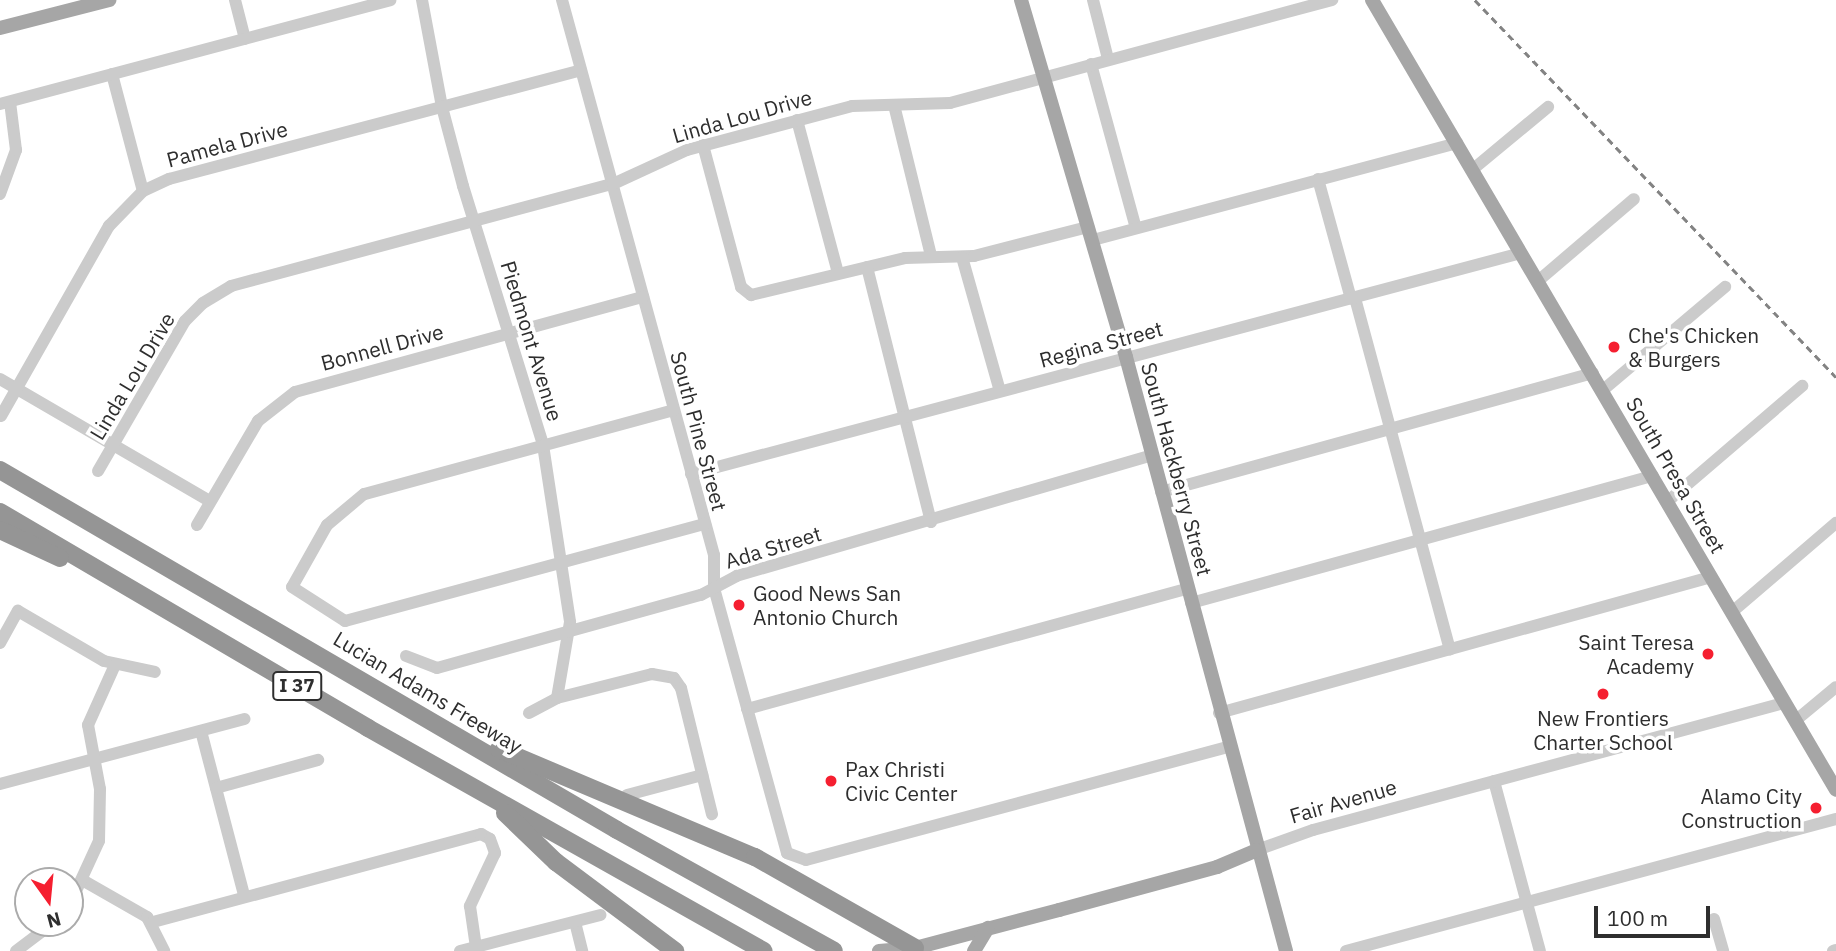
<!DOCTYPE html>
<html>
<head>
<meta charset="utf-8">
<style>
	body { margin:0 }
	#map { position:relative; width:1836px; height:951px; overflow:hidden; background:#fff; font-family:"IBM Plex Sans",sans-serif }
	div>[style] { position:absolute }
	.minor>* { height:12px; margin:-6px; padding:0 6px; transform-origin:6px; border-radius:6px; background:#cbcbcb }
	.major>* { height:14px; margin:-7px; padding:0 7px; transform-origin:7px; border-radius:7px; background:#a6a6a6 }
	.highway>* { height:18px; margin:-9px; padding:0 9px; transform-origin:9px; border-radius:9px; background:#959595 }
	.rail>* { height:2.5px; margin-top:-1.25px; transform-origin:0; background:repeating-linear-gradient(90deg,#838383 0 7px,transparent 0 12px) }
	.dots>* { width:19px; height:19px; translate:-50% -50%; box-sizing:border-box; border:4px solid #fff; border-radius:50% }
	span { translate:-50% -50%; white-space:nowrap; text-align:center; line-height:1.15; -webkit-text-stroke:7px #fff; paint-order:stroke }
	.shield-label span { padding:2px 5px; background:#fff; border:2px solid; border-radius:5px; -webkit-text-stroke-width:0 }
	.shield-label { font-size:19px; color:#2e2e2e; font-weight:700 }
	.street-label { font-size:21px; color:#2e2e2e }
	.poi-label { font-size:21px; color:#2e2e2e }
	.left { translate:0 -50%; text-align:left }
	.right { translate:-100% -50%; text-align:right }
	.north { position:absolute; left:14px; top:867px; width:70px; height:70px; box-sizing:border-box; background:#fff; border:2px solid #ababab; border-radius:50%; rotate:165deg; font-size:19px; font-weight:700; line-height:28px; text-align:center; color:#2e2e2e }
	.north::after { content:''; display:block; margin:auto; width:24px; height:32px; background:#f51f30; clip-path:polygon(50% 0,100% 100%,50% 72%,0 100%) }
	.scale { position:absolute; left:1594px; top:906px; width:116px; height:32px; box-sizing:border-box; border:4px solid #2e2e2e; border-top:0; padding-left:9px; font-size:21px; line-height:24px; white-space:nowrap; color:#2e2e2e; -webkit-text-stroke:5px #fff; paint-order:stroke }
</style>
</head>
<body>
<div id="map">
	<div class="minor">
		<i style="left:235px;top:0;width:40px;rotate:75.6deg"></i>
		<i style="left:422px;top:0;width:109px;rotate:79.4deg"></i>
		<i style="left:442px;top:107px;width:82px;rotate:75.1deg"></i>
		<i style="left:463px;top:186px;width:271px;rotate:72.8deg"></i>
		<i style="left:543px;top:445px;width:179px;rotate:81.3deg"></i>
		<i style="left:570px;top:622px;width:77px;rotate:99.7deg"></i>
		<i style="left:562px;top:0;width:575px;rotate:74.68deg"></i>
		<i style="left:714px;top:555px;width:33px;rotate:90deg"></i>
		<i style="left:714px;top:588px;width:275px;rotate:74.6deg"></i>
		<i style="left:787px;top:853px;width:20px;rotate:20deg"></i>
		<i style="left:806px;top:860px;width:437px;rotate:-15deg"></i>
		<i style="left:1093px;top:0;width:61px;rotate:75.7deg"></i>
		<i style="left:1091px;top:64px;width:170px;rotate:74.7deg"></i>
		<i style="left:112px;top:74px;width:121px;rotate:75.2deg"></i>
		<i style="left:0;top:104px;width:404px;rotate:-14.9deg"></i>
		<i style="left:894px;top:105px;width:155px;rotate:76.2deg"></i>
		<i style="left:797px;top:120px;width:158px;rotate:75deg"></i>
		<i style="left:703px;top:145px;width:147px;rotate:75deg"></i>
		<i style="left:741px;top:287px;width:13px;rotate:39deg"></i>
		<i style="left:751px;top:295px;width:158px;rotate:-13.5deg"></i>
		<i style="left:905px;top:258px;width:69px;rotate:-1.7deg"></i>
		<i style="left:974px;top:256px;width:118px;rotate:-14.3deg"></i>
		<i style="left:1472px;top:170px;width:99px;rotate:-39.7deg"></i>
		<i style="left:1318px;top:179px;width:124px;rotate:74.6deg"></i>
		<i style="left:0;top:194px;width:47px;rotate:-70deg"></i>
		<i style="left:16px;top:150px;width:48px;rotate:-97.1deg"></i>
		<i style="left:1093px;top:240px;width:377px;rotate:-14.9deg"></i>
		<i style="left:962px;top:257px;width:139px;rotate:74.2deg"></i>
		<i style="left:867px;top:267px;width:263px;rotate:75.9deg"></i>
		<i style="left:1538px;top:281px;width:126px;rotate:-40.5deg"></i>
		<i style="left:1355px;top:298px;width:364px;rotate:74.9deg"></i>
		<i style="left:0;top:379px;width:243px;rotate:30.2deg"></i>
		<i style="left:1603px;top:390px;width:160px;rotate:-40.2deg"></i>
		<i style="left:674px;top:410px;width:321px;rotate:164.8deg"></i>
		<i style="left:364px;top:494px;width:48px;rotate:140deg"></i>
		<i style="left:327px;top:525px;width:71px;rotate:119.4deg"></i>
		<i style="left:292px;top:587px;width:63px;rotate:32.7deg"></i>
		<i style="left:345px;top:621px;width:373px;rotate:-15.1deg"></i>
		<i style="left:1px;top:416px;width:219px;rotate:-60.4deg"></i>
		<i style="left:109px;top:226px;width:49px;rotate:-45.8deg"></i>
		<i style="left:143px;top:191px;width:29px;rotate:-25deg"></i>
		<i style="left:169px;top:179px;width:426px;rotate:-14.8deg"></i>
		<i style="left:98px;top:471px;width:173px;rotate:-59.9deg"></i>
		<i style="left:185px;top:321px;width:25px;rotate:-45deg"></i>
		<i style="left:203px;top:303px;width:33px;rotate:-31deg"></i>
		<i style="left:231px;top:286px;width:395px;rotate:-15deg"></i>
		<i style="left:613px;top:184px;width:81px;rotate:-24.7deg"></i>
		<i style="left:687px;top:150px;width:171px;rotate:-14.9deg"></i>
		<i style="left:852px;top:106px;width:98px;rotate:-1.8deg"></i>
		<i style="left:950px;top:103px;width:396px;rotate:-15.1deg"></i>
		<i style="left:691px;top:474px;width:859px;rotate:-14.91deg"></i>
		<i style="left:1161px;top:492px;width:448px;rotate:-15.4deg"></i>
		<i style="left:1668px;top:501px;width:177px;rotate:-40.6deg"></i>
		<i style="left:197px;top:525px;width:121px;rotate:-59.6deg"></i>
		<i style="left:258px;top:421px;width:47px;rotate:-38.1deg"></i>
		<i style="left:295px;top:392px;width:361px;rotate:-15.3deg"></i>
		<i style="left:1191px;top:603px;width:479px;rotate:-15.4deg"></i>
		<i style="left:1732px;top:612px;width:137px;rotate:-40.6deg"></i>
		<i style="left:0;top:643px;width:37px;rotate:-61deg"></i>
		<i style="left:18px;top:611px;width:99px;rotate:30.2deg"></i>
		<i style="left:104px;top:661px;width:52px;rotate:12.2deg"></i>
		<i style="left:406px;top:656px;width:33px;rotate:21deg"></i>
		<i style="left:437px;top:668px;width:274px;rotate:-15.5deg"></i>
		<i style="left:701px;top:595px;width:40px;rotate:-28deg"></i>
		<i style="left:736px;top:576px;width:433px;rotate:-16.2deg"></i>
		<i style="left:747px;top:709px;width:456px;rotate:-15.3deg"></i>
		<i style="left:529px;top:713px;width:32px;rotate:-28deg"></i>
		<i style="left:557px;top:698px;width:98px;rotate:-14.2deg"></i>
		<i style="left:652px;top:674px;width:22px;rotate:10deg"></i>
		<i style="left:674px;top:678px;width:12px;rotate:55deg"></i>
		<i style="left:681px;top:688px;width:130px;rotate:76.2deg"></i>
		<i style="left:1219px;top:713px;width:510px;rotate:-15.45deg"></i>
		<i style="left:1795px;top:721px;width:53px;rotate:-39.7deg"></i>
		<i style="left:201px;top:731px;width:170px;rotate:75.3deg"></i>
		<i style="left:1494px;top:781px;width:176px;rotate:74.9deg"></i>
		<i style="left:0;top:784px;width:253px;rotate:-14.9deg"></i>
		<i style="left:216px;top:788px;width:106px;rotate:-15.4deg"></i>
		<i style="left:627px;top:795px;width:78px;rotate:-14.9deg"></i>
		<i style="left:1257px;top:850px;width:59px;rotate:-19.7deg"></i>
		<i style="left:1313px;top:830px;width:489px;rotate:-15.1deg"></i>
		<i style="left:84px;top:881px;width:73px;rotate:29.7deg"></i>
		<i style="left:147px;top:917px;width:38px;rotate:63deg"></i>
		<i style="left:70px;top:904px;width:69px;rotate:-65.3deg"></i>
		<i style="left:99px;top:841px;width:52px;rotate:-88.9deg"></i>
		<i style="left:100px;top:789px;width:65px;rotate:-100.6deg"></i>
		<i style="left:88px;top:725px;width:66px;rotate:-65.8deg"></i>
		<i style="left:1714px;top:919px;width:33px;rotate:74deg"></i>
		<i style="left:153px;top:922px;width:340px;rotate:-15deg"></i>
		<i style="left:481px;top:834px;width:10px;rotate:29deg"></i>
		<i style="left:490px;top:839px;width:15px;rotate:70deg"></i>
		<i style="left:495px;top:853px;width:59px;rotate:115.3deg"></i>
		<i style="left:470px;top:906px;width:41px;rotate:81.7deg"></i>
		<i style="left:575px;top:922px;width:30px;rotate:76deg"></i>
		<i style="left:16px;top:951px;width:46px;rotate:-37.1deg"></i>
		<i style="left:460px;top:951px;width:145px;rotate:-14.4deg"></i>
		<i style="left:1346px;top:951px;width:507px;rotate:-15.08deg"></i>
		<i style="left:1833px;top:951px;width:3px;rotate:-18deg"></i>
	</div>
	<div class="major">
		<i style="left:1021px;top:0;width:372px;rotate:73.6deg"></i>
		<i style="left:1126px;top:357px;width:615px;rotate:74.92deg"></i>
		<i style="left:1372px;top:0;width:916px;rotate:59.57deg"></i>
		<i style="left:0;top:28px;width:113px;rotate:-14.4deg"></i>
		<i style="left:879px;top:951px;width:36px;rotate:-5deg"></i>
		<i style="left:915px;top:948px;width:149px;rotate:-14.8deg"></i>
		<i style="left:1059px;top:910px;width:164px;rotate:-15.2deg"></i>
		<i style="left:1217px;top:867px;width:43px;rotate:-23deg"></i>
		<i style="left:974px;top:951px;width:27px;rotate:-59deg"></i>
	</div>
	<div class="highway">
		<i style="left:0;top:470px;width:714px;rotate:30.26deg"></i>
		<i style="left:617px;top:830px;width:248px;rotate:29.1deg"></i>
		<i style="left:0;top:512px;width:427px;rotate:30.4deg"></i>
		<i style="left:368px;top:728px;width:454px;rotate:29.4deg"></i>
		<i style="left:0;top:530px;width:66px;rotate:25deg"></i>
		<i style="left:499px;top:749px;width:278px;rotate:22.9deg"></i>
		<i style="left:755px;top:857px;width:184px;rotate:29.6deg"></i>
		<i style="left:505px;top:813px;width:71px;rotate:43.9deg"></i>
		<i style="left:556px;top:862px;width:149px;rotate:36.8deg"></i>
	</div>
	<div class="rail">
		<i style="left:1475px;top:0;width:522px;rotate:46.24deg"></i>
	</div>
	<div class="dots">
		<i style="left:1614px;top:347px;background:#f51f30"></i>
		<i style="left:739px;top:605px;background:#f51f30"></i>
		<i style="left:1708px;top:654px;background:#f51f30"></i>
		<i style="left:1603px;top:694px;background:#f51f30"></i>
		<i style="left:831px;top:781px;background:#f51f30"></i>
		<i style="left:1816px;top:808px;background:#f51f30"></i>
	</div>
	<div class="shield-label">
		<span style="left:297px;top:686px">I 37</span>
	</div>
	<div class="street-label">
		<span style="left:742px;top:116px;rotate:-16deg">Linda Lou Drive</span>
		<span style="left:227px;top:144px;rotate:-15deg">Pamela Drive</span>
		<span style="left:532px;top:341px;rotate:73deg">Piedmont Avenue</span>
		<span style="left:1101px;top:344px;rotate:-15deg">Regina Street</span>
		<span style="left:382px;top:347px;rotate:-15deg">Bonnell Drive</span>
		<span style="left:132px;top:376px;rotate:-59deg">Linda Lou Drive</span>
		<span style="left:699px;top:431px;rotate:75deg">South Pine Street</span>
		<span style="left:1177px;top:469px;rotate:75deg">South Hackberry Street</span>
		<span style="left:1676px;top:475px;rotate:60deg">South Presa Street</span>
		<span style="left:773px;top:547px;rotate:-17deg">Ada Street</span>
		<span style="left:428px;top:692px;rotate:31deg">Lucian Adams Freeway</span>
		<span style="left:1343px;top:801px;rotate:-16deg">Fair Avenue</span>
	</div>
	<div class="poi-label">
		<span class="left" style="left:1628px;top:347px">Che's Chicken<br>&amp; Burgers</span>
		<span class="left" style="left:753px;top:605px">Good News San<br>Antonio Church</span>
		<span class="right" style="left:1694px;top:654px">Saint Teresa<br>Academy</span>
		<span style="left:1603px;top:730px">New Frontiers<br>Charter School</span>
		<span class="left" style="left:845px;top:781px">Pax Christi<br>Civic Center</span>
		<span class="right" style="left:1802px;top:808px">Alamo City<br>Construction</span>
	</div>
	<div class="north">N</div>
	<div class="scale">100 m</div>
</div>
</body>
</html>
